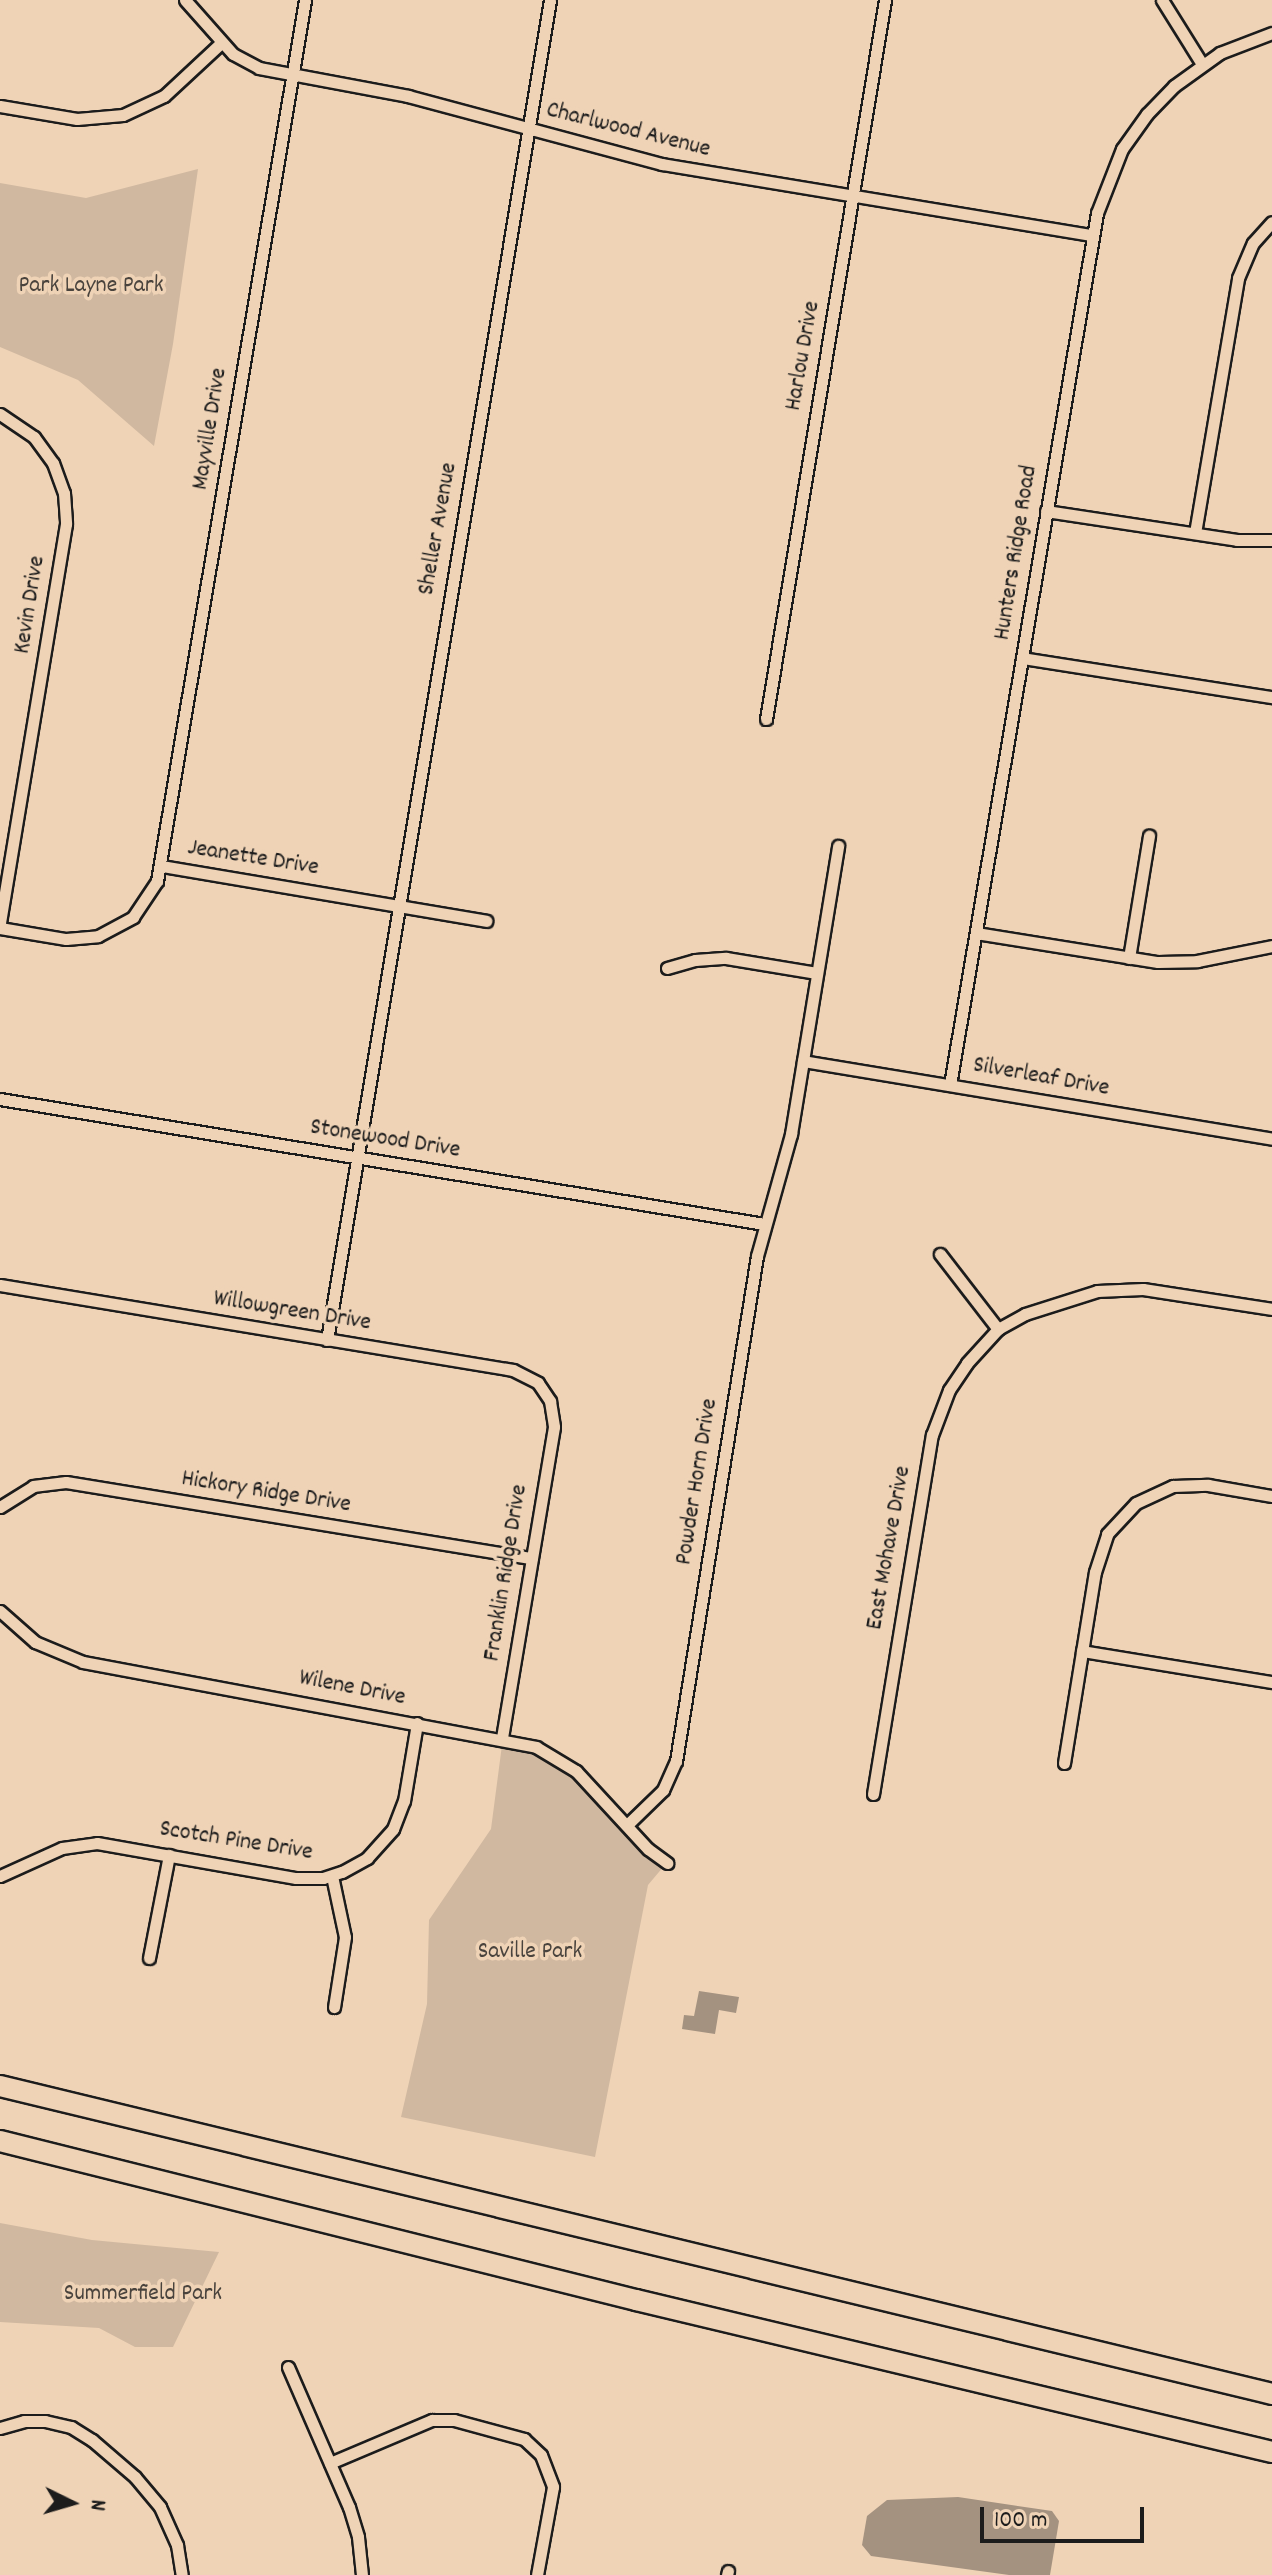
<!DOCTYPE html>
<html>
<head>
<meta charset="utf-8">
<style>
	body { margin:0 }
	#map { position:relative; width:1272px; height:2575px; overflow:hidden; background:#efd3b6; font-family:Dekko,sans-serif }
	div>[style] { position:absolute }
	.green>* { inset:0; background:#d0b8a0 }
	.water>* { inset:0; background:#a49280 }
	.roads { filter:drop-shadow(2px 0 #1c1c1c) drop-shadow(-2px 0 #1c1c1c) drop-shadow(0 2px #1c1c1c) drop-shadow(0 -2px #1c1c1c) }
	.street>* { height:11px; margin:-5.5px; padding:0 5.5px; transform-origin:5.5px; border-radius:5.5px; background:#efd3b6 }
	.highway>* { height:20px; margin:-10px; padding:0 10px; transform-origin:10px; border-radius:10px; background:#efd3b6 }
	span { translate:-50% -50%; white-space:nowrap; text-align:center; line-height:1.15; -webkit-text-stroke:7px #efd3b6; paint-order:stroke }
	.street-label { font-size:24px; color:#1c1c1c }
	.park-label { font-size:24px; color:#49433d }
	.north { position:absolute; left:32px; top:2463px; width:80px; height:80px; -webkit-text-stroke:6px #efd3b6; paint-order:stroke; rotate:95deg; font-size:22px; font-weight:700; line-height:32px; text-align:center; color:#1c1c1c }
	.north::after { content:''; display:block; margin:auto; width:28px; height:36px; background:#1c1c1c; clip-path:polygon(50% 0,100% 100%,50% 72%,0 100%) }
	.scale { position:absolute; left:980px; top:2507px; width:164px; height:36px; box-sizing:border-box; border:4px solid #1c1c1c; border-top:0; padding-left:10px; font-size:24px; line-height:28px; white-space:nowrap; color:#1c1c1c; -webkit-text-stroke:6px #efd3b6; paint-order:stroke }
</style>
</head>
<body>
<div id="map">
	<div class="green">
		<i style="clip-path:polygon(198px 169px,173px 344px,154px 446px,78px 380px,0 347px,0 183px,86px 198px)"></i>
		<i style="clip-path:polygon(502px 1745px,536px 1753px,562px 1767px,664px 1866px,648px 1885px,595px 2157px,401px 2117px,427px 2004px,429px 1920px,491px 1829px)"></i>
		<i style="clip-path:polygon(0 2223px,92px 2240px,219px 2252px,173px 2347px,135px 2347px,99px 2328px,0 2322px)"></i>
	</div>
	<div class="water">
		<i style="clip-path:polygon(699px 1991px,739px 1997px,736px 2013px,719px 2010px,715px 2034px,682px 2029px,684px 2015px,694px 2016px)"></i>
		<i style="clip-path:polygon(958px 2497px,1052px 2511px,1059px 2521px,1050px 2575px,1009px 2575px,871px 2556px,862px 2545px,867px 2516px,887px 2500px)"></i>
	</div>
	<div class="roads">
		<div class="street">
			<i style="left:185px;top:0;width:72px;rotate:48.4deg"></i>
			<i style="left:233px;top:54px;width:30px;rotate:28deg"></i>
			<i style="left:259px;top:68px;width:152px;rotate:10.6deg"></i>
			<i style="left:408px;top:96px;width:263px;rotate:15deg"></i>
			<i style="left:662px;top:164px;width:436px;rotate:9.4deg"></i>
			<i style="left:1162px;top:0;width:75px;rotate:58deg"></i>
			<i style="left:0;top:106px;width:78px;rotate:9.6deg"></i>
			<i style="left:77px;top:119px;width:46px;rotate:-5deg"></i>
			<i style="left:123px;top:115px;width:45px;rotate:-24.9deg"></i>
			<i style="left:164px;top:96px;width:78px;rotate:-42.9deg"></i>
			<i style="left:0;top:414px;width:41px;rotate:34.1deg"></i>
			<i style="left:34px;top:437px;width:32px;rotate:54deg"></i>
			<i style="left:53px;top:463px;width:32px;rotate:70deg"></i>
			<i style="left:64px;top:493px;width:31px;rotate:86deg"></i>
			<i style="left:66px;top:524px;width:405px;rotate:99.4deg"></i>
			<i style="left:1046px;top:511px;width:193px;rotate:8.6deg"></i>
			<i style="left:1237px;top:540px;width:35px"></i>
			<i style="left:1195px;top:533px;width:259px;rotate:-80.4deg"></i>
			<i style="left:1238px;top:278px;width:38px;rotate:-67deg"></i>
			<i style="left:1253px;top:243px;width:28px;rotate:-48deg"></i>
			<i style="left:1022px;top:658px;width:253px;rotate:8.9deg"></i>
			<i style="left:766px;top:719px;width:729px;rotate:-80.6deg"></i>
			<i style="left:162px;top:866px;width:329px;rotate:9.6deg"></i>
			<i style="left:0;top:928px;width:67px;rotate:9.5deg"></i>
			<i style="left:66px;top:939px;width:32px;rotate:-5deg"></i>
			<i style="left:98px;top:936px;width:40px;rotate:-28deg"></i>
			<i style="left:133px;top:917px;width:43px;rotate:-56.3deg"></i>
			<i style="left:157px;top:881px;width:893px;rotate:-80.46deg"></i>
			<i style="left:976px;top:933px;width:184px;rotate:9.1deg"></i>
			<i style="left:1158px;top:962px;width:39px;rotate:-1deg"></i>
			<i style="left:1197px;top:961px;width:76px;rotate:-11.3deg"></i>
			<i style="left:1129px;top:958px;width:124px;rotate:-80.7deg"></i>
			<i style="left:667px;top:968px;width:29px;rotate:-16deg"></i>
			<i style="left:695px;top:960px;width:31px;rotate:-4deg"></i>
			<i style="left:726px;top:958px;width:92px;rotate:9.4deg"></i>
			<i style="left:803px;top:1061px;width:475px;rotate:9.4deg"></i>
			<i style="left:950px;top:1085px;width:884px;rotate:-80.43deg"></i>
			<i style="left:1097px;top:213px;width:69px;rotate:-68.7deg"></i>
			<i style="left:1122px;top:149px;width:43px;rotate:-54.5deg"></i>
			<i style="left:1147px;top:114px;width:39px;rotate:-46deg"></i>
			<i style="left:1174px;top:86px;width:57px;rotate:-35.7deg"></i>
			<i style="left:1220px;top:53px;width:56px;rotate:-21deg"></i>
			<i style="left:0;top:1099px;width:774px;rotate:9.29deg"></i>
			<i style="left:940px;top:1254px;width:95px;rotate:52.3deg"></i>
			<i style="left:0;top:1285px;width:520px;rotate:9.41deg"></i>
			<i style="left:513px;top:1370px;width:28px;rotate:27deg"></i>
			<i style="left:538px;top:1383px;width:22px;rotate:56deg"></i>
			<i style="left:550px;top:1401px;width:26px;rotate:81deg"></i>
			<i style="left:554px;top:1427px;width:316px;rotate:99.5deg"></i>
			<i style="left:327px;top:1340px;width:1358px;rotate:-80.55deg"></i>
			<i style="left:0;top:1507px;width:39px;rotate:-32deg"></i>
			<i style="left:33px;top:1486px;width:33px;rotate:-7deg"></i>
			<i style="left:66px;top:1482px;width:472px;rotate:9.3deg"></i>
			<i style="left:0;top:1611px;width:47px;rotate:41.5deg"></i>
			<i style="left:35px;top:1642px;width:52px;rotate:22.6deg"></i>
			<i style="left:83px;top:1662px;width:461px;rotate:10.6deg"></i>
			<i style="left:536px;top:1747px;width:47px;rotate:31deg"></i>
			<i style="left:576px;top:1771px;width:106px;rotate:47.3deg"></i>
			<i style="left:648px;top:1849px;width:24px;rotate:36deg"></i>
			<i style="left:1082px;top:1651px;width:193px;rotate:9.3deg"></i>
			<i style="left:1064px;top:1763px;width:193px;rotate:-80.8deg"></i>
			<i style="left:1095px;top:1572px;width:40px;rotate:-72deg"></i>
			<i style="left:1107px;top:1534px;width:42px;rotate:-46.9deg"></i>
			<i style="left:1136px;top:1503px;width:41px;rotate:-24.7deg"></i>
			<i style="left:1173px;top:1486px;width:35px;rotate:-2deg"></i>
			<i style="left:1208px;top:1485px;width:65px;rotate:9.8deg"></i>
			<i style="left:873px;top:1794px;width:364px;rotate:-80.7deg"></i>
			<i style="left:932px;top:1435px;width:48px;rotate:-69.3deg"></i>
			<i style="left:949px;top:1390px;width:32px;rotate:-56deg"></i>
			<i style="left:967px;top:1363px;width:46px;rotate:-47.6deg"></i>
			<i style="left:998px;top:1329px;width:31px;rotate:-29deg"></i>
			<i style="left:1025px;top:1314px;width:76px;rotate:-17.7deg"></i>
			<i style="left:1097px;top:1291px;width:46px;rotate:-2.5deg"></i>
			<i style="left:1143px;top:1289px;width:131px;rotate:8.8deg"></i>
			<i style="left:628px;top:1824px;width:49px;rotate:-44.2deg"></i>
			<i style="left:663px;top:1790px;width:32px;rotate:-66deg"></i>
			<i style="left:676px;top:1761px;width:511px;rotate:-80.89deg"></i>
			<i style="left:757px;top:1256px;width:127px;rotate:-74.4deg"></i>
			<i style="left:791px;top:1134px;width:292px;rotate:-80.7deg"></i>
			<i style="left:0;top:1876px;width:68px;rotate:-24.3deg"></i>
			<i style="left:62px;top:1848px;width:35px;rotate:-8deg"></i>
			<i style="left:97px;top:1843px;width:202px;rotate:10deg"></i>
			<i style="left:296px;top:1878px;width:27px"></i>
			<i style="left:323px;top:1878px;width:20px;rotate:-18deg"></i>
			<i style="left:342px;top:1872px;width:29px;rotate:-29deg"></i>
			<i style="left:367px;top:1858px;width:39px;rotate:-48deg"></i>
			<i style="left:393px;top:1829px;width:30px;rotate:-69deg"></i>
			<i style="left:404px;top:1801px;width:79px;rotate:-80.5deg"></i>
			<i style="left:332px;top:1876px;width:62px;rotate:78deg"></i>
			<i style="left:345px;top:1937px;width:71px;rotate:98.9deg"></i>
			<i style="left:149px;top:1958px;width:105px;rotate:-79deg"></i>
			<i style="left:288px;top:2367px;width:153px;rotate:66.5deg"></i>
			<i style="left:349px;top:2507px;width:31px;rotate:73deg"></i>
			<i style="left:358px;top:2537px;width:38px;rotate:84deg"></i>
			<i style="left:0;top:2428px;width:25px;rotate:-16deg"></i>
			<i style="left:24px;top:2421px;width:21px"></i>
			<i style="left:45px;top:2421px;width:27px;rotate:13deg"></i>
			<i style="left:71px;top:2427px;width:25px;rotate:32deg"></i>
			<i style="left:92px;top:2440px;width:57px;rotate:40.7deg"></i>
			<i style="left:135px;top:2477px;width:39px;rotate:50deg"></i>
			<i style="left:160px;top:2507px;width:42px;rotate:65.9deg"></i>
			<i style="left:177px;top:2545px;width:30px;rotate:81deg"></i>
			<i style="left:330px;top:2463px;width:111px;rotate:-22.9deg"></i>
			<i style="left:432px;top:2420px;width:22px"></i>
			<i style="left:454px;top:2420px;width:73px;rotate:15.2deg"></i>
			<i style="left:524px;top:2439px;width:23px;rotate:43deg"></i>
			<i style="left:541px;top:2455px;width:34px;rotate:69deg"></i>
			<i style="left:553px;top:2487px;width:89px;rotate:100.3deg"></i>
			<i style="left:727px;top:2575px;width:4px;rotate:-76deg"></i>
		</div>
		<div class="highway">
			<i style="left:0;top:2086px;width:1309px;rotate:13.61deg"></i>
			<i style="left:0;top:2141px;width:656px;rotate:14.04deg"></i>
			<i style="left:636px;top:2300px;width:654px;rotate:13.44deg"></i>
		</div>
	</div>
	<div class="street-label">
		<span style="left:628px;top:131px;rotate:14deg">Charlwood Avenue</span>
		<span style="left:804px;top:356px;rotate:-80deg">Harlou Drive</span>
		<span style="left:211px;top:429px;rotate:-81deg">Mayville Drive</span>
		<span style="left:439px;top:529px;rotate:-80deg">Sheller Avenue</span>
		<span style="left:1017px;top:553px;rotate:-81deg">Hunters Ridge Road</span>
		<span style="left:31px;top:605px;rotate:-81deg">Kevin Drive</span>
		<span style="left:253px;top:859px;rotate:9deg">Jeanette Drive</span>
		<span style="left:1041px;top:1078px;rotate:10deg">Silverleaf Drive</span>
		<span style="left:385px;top:1140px;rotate:9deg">Stonewood Drive</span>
		<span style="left:292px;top:1312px;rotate:9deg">Willowgreen Drive</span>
		<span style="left:698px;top:1482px;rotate:-81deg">Powder Horn Drive</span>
		<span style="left:266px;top:1493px;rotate:9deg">Hickory Ridge Drive</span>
		<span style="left:890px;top:1548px;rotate:-80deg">East Mohave Drive</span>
		<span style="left:507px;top:1573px;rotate:-81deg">Franklin Ridge Drive</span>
		<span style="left:352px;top:1689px;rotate:11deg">Wilene Drive</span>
		<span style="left:236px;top:1842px;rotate:9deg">Scotch Pine Drive</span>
	</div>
	<div class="park-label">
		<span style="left:91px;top:287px">Park Layne Park</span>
		<span style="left:530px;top:1953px">Saville Park</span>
		<span style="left:143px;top:2295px">Summerfield Park</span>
	</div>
	<div class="north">N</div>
	<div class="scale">100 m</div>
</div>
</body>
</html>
